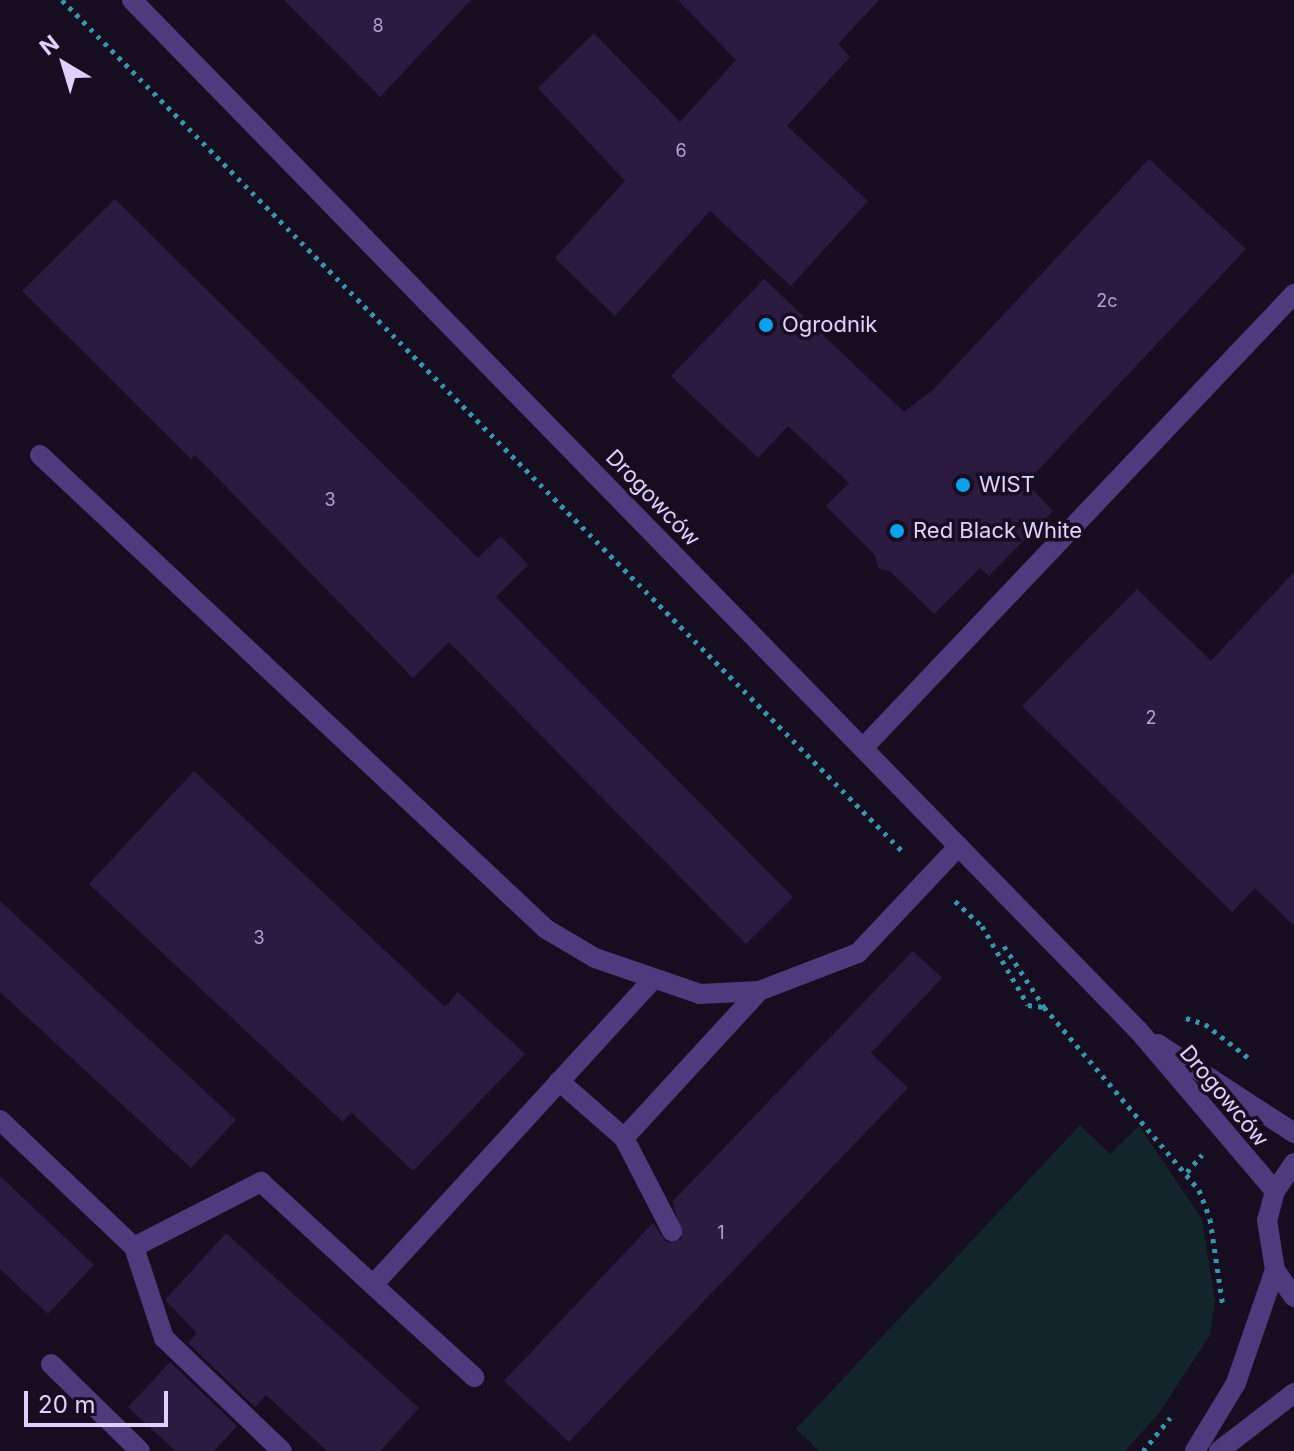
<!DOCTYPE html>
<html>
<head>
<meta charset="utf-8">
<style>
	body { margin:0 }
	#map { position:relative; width:1294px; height:1451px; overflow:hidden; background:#160e20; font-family:Inter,sans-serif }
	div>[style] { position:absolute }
	.green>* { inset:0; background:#12252a }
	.building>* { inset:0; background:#2c1b40 }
	.path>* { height:5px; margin-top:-2.5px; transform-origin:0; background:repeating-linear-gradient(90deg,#3497ad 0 4px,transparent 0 10px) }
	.service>* { height:20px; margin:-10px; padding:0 10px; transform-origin:10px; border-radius:10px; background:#4d3b7d }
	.tertiary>* { height:20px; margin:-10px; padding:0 10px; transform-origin:10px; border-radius:10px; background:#4d3b7d }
	.dots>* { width:22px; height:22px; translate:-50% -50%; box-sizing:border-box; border:4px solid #160e20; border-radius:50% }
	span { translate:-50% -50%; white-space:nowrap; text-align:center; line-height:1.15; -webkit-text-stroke:7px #160e20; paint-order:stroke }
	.number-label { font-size:18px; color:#b3a3ce }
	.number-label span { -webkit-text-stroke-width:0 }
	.poi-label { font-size:22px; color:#e0d0fd }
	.left { translate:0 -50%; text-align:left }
	.street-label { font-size:22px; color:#e0d0fd }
	.north { position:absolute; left:24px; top:24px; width:80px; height:80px; -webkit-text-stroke:6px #160e20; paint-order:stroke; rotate:322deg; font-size:22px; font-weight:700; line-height:32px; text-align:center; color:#e0d0fd }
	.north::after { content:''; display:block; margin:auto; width:28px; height:36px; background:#e0d0fd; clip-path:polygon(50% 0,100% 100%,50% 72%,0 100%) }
	.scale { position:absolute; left:24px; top:1391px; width:144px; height:36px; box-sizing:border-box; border:4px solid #e0d0fd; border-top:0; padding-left:10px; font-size:24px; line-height:28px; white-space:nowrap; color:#e0d0fd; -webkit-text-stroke:6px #160e20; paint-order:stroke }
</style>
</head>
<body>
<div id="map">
	<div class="green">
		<i style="clip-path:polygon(1080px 1125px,1110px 1154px,1139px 1126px,1202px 1219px,1215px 1300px,1210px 1335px,1159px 1413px,1125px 1451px,819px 1451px,796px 1429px)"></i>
	</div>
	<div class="building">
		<i style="clip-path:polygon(284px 0,471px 0,380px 97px)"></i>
		<i style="clip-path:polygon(678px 0,879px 0,838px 44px,850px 57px,787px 126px,868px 201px,791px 286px,710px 211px,615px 316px,555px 258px,625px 181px,538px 88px,594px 33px,680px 122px,736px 60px)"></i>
		<i style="clip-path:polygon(1149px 159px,1246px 249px,1026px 483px,1053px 511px,989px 576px,980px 568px,934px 614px,891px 572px,878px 568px,875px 555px,826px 506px,849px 483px,788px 426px,758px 458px,671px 376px,764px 279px,904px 412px,933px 390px)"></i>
		<i style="clip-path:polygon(115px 199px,478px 558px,501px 536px,528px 565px,496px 597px,793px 897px,746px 944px,449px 642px,413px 678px,195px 455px,191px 459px,22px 291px)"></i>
		<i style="clip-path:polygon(1294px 572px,1294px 926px,1255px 888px,1232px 912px,1022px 706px,1137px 589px,1211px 661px)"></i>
		<i style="clip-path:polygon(194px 771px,445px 1007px,458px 992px,525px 1054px,413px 1171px,351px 1112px,343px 1122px,89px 884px)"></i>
		<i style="clip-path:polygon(0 901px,236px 1120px,191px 1168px,0 992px)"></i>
		<i style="clip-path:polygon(913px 951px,942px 978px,871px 1053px,908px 1088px,569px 1442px,504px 1381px,653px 1223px,666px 1242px,682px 1239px,673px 1201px)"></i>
		<i style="clip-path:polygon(0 1176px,94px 1265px,48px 1314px,0 1269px)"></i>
		<i style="clip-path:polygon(226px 1233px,419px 1408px,380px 1451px,327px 1451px,266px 1395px,255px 1407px,188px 1343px,197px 1333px,165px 1300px)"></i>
		<i style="clip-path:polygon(170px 1362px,237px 1426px,214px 1451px,175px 1451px,128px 1407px)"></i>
	</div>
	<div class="path">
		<i style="left:62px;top:0;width:1199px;rotate:45.37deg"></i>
		<i style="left:955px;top:901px;width:37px;rotate:43deg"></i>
		<i style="left:982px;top:926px;width:91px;rotate:59.8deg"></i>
		<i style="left:1028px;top:1005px;width:16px;rotate:7deg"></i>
		<i style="left:1004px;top:946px;width:73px;rotate:56.7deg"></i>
		<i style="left:1044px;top:1007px;width:240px;rotate:49.7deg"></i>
		<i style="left:1199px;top:1190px;width:31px;rotate:69deg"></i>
		<i style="left:1210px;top:1219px;width:89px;rotate:81.6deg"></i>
		<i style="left:1186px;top:1018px;width:20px;rotate:18deg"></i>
		<i style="left:1205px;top:1024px;width:57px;rotate:37.9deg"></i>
		<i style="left:1187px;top:1172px;width:23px;rotate:-49deg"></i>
		<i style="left:1143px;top:1451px;width:43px;rotate:-50.7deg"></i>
	</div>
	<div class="service">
		<i style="left:40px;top:455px;width:693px;rotate:43.13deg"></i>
		<i style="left:546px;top:929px;width:57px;rotate:30.6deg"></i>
		<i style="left:595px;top:958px;width:111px;rotate:18.9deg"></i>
		<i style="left:700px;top:994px;width:59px;rotate:-2.9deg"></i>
		<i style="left:759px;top:991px;width:106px;rotate:-21deg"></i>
		<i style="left:858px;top:953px;width:147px;rotate:-46.7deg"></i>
		<i style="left:864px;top:747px;width:625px;rotate:-46.49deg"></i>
		<i style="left:559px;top:1081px;width:86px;rotate:41.2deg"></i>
		<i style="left:624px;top:1138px;width:105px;rotate:62.7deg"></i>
		<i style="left:0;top:1120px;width:185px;rotate:43.5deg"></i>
		<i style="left:134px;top:1247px;width:96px;rotate:71.8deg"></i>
		<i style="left:164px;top:1338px;width:163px;rotate:43.8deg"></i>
		<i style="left:624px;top:1138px;width:200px;rotate:-47.4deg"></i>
		<i style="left:134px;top:1247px;width:143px;rotate:-27.1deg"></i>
		<i style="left:261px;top:1182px;width:152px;rotate:42.6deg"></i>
		<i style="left:373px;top:1285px;width:415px;rotate:-47.5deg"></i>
		<i style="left:373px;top:1285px;width:137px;rotate:42.3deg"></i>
		<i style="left:51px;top:1364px;width:124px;rotate:44.3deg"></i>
	</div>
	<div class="tertiary">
		<i style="left:132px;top:0;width:1440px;rotate:45.68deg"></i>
		<i style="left:1138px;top:1030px;width:211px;rotate:49.6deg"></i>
		<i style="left:1158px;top:1044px;width:163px;rotate:33.2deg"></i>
		<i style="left:1294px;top:1163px;width:34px;rotate:124deg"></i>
		<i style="left:1275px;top:1191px;width:30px;rotate:105deg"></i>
		<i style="left:1267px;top:1220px;width:51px;rotate:80.9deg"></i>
		<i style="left:1275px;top:1270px;width:33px;rotate:55deg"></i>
		<i style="left:1195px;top:1451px;width:79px;rotate:-58.9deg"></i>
		<i style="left:1236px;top:1383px;width:120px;rotate:-71deg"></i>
		<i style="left:1219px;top:1451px;width:95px;rotate:-37.7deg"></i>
	</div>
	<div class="dots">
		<i style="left:766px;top:325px;background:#0ca1ed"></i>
		<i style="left:963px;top:485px;background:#0ca1ed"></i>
		<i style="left:897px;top:531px;background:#0ca1ed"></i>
	</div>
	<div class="number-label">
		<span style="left:378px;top:26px">8</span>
		<span style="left:681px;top:151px">6</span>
		<span style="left:1107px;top:301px">2c</span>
		<span style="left:330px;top:500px">3</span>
		<span style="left:1151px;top:718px">2</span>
		<span style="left:259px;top:938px">3</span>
		<span style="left:721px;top:1233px">1</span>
	</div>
	<div class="poi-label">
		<span class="left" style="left:782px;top:325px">Ogrodnik</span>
		<span class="left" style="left:979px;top:485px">WIST</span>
		<span class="left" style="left:913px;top:531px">Red Black White</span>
	</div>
	<div class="street-label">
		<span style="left:653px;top:498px;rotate:46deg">Drogowców</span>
		<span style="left:1224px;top:1096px;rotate:50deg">Drogowców</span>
	</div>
	<div class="north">N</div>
	<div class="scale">20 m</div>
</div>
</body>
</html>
